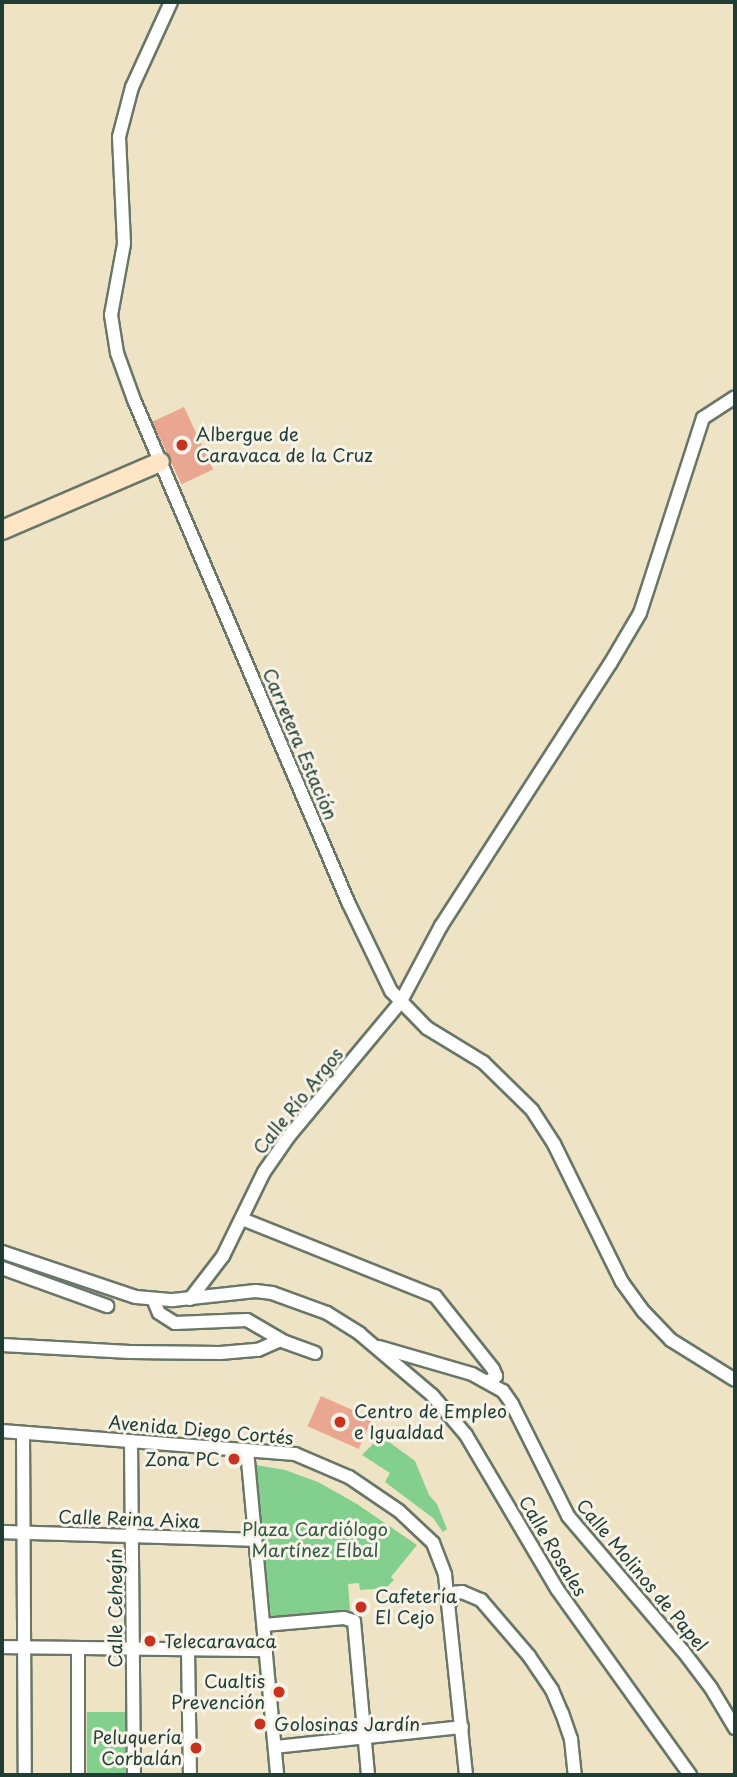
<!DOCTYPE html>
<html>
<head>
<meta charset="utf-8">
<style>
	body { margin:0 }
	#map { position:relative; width:737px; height:1777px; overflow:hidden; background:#efe3c6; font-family:"Playpen Sans",sans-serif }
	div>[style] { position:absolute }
	.green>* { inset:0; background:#83cf8d; transform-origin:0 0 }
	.building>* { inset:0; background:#e9a792; transform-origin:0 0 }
	.roads { filter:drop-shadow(2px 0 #687767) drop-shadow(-2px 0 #687767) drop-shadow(0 2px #687767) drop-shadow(0 -2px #687767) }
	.street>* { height:12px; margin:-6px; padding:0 6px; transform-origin:6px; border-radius:6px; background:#fff }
	.secondary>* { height:18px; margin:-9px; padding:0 9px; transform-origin:9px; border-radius:9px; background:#fde5c5 }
	.dots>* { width:19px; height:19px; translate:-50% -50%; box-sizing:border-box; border:4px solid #f7f3e8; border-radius:50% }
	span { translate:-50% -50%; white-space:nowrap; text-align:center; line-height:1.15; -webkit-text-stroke:6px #f7f3e8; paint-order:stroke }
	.poi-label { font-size:18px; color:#1f3d34 }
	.left { translate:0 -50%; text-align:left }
	.right { translate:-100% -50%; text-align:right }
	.street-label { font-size:18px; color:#1f3d34 }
	.park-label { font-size:18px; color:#335a46 }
	.frame { position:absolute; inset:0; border:4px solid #1f3d34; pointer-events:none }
</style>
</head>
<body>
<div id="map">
	<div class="green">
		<i style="clip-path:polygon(381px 1436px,415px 1461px,429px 1495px,437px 1504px,447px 1529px,443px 1532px,433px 1518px,385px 1482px,390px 1473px,362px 1455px)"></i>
		<i style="clip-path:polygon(256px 1465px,285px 1470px,318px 1482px,357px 1504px,417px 1545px,391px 1577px,394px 1580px,386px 1588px,360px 1590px,359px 1583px,348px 1584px,350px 1610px,271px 1617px)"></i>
		<i style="left:87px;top:1712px;width:38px;height:63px"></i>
	</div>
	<div class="building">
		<i style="left:184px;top:407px;width:69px;height:35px;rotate:65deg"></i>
		<i style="left:321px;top:1396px;width:56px;height:33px;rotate:24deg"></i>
	</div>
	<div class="roads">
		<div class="street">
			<i style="left:171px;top:2px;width:94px;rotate:114.6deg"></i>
			<i style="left:132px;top:87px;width:52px;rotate:104.6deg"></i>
			<i style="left:119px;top:137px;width:107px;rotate:87.3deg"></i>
			<i style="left:124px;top:244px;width:72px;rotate:100.4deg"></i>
			<i style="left:111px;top:315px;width:38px;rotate:81deg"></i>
			<i style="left:117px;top:353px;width:50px;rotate:70.1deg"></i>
			<i style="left:134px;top:400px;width:546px;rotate:66.91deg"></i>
			<i style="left:348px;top:902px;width:99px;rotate:64.2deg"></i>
			<i style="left:391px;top:991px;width:52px;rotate:45.8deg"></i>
			<i style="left:427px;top:1028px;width:66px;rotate:31.3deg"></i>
			<i style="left:483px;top:1062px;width:69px;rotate:44.4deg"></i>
			<i style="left:532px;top:1110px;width:40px;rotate:57.1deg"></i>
			<i style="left:554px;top:1144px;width:154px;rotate:63.8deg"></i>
			<i style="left:622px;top:1282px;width:37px;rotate:54deg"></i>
			<i style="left:644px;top:1312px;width:39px;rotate:46deg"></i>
			<i style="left:671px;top:1340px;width:75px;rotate:32deg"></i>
			<i style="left:242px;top:1219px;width:208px;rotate:21.8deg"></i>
			<i style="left:435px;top:1296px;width:93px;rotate:51.5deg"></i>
			<i style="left:493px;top:1369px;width:8px;rotate:67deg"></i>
			<i style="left:496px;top:1376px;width:9px;rotate:144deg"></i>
			<i style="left:2px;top:1252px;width:141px;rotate:18.6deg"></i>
			<i style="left:136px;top:1297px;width:37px;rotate:5deg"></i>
			<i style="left:173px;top:1300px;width:83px;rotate:-6.2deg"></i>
			<i style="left:256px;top:1291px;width:16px;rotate:7deg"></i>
			<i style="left:272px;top:1293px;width:59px;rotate:20deg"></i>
			<i style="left:327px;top:1313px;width:39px;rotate:32deg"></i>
			<i style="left:360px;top:1334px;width:94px;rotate:40.3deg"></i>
			<i style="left:432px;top:1395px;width:52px;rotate:49.6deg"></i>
			<i style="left:466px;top:1435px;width:179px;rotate:59.4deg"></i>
			<i style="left:557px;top:1589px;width:229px;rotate:54.4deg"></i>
			<i style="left:2px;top:1268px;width:112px;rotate:19.9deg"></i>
			<i style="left:153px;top:1299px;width:15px;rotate:67deg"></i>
			<i style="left:159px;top:1313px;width:19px;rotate:32deg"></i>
			<i style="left:175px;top:1323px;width:72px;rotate:-2.4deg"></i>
			<i style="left:247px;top:1320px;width:44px;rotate:30.1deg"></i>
			<i style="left:285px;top:1342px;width:32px;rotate:20deg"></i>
			<i style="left:190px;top:1299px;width:54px;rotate:-52.5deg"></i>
			<i style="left:223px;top:1256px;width:93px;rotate:-64deg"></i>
			<i style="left:264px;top:1172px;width:44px;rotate:-55.2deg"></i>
			<i style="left:289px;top:1136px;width:173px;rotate:-50.2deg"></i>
			<i style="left:400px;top:1003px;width:87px;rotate:-62deg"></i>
			<i style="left:441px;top:926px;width:312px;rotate:-57.2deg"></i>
			<i style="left:610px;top:664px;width:59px;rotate:-59.5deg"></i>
			<i style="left:640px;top:613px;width:205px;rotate:-72.1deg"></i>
			<i style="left:703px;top:418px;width:38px;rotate:-33deg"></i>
			<i style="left:2px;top:1345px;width:128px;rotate:3.1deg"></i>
			<i style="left:130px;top:1352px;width:90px;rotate:0.6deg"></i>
			<i style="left:220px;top:1353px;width:38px;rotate:-5deg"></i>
			<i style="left:258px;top:1350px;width:24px;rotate:-24deg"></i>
			<i style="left:379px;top:1347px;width:97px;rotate:16.2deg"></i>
			<i style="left:472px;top:1374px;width:35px;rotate:29deg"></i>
			<i style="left:503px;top:1391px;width:16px;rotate:55deg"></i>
			<i style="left:512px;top:1404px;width:125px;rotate:63.4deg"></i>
			<i style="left:568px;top:1516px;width:177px;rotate:49.6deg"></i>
			<i style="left:683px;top:1651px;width:46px;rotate:52.9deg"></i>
			<i style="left:711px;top:1688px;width:47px;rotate:59deg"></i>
			<i style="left:2px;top:1431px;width:294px;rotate:4.5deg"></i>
			<i style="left:295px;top:1454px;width:59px;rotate:23.1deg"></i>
			<i style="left:349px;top:1477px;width:60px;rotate:34.2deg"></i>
			<i style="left:399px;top:1511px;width:47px;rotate:43.3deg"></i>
			<i style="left:433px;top:1543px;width:34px;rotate:69deg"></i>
			<i style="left:445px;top:1575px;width:201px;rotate:84deg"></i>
			<i style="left:23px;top:1433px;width:342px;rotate:89.7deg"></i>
			<i style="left:131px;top:1441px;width:334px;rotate:89.5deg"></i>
			<i style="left:247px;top:1450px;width:326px;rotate:84.7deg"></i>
			<i style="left:2px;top:1532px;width:252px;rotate:1.8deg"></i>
			<i style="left:449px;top:1604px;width:13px;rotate:-61deg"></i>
			<i style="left:455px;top:1593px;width:7px;rotate:-8deg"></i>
			<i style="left:462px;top:1592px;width:21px;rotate:23deg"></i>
			<i style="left:481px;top:1600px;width:74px;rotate:49.4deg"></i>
			<i style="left:529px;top:1656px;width:41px;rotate:55.9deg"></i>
			<i style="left:552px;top:1690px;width:25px;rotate:67deg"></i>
			<i style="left:562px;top:1713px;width:28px;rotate:71deg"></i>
			<i style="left:571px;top:1739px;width:36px;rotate:84deg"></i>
			<i style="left:264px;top:1625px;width:80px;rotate:-5deg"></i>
			<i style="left:344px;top:1618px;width:10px;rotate:17deg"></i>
			<i style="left:354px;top:1621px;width:155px;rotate:84.8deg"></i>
			<i style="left:2px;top:1647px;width:264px;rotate:0.7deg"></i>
			<i style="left:78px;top:1649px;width:126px;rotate:90deg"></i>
			<i style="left:188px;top:1650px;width:125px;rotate:89.1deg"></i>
			<i style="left:275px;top:1747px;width:188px;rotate:-6.1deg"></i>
		</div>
		<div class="secondary">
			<i style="left:2px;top:530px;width:172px;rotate:-23.3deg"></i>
		</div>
	</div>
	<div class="dots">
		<i style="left:182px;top:445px;background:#c8321e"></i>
		<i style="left:340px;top:1422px;background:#c8321e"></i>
		<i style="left:234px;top:1459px;background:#c8321e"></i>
		<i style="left:361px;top:1607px;background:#c8321e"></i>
		<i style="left:150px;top:1641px;background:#c8321e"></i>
		<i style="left:279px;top:1692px;background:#c8321e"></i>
		<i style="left:260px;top:1724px;background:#c8321e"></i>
		<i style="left:196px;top:1748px;background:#c8321e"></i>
	</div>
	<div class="poi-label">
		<span class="left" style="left:196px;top:445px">Albergue de<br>Caravaca de la Cruz</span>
		<span class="left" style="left:354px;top:1422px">Centro de Empleo<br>e Igualdad</span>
		<span class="right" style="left:220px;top:1459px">Zona PC</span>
		<span class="left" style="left:375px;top:1607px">Cafetería<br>El Cejo</span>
		<span class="left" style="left:164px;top:1641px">Telecaravaca</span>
		<span class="right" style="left:265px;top:1692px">Cualtis<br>Prevención</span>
		<span class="left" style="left:274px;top:1724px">Golosinas Jardín</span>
		<span class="right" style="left:182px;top:1748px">Peluquería<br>Corbalán</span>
	</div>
	<div class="street-label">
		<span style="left:300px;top:744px;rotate:67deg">Carretera Estación</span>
		<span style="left:298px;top:1101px;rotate:-51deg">Calle Río Argos</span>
		<span style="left:201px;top:1430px;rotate:5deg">Avenida Diego Cortés</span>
		<span style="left:129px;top:1519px;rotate:2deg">Calle Reina Aixa</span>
		<span style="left:553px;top:1546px;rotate:59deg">Calle Rosales</span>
		<span style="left:642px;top:1575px;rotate:50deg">Calle Molinos de Papel</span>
		<span style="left:115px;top:1608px;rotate:-90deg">Calle Cehegín</span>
	</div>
	<div class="park-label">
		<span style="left:315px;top:1540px">Plaza Cardiólogo<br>Martínez Elbal</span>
	</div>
	<div class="frame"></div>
</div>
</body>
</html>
